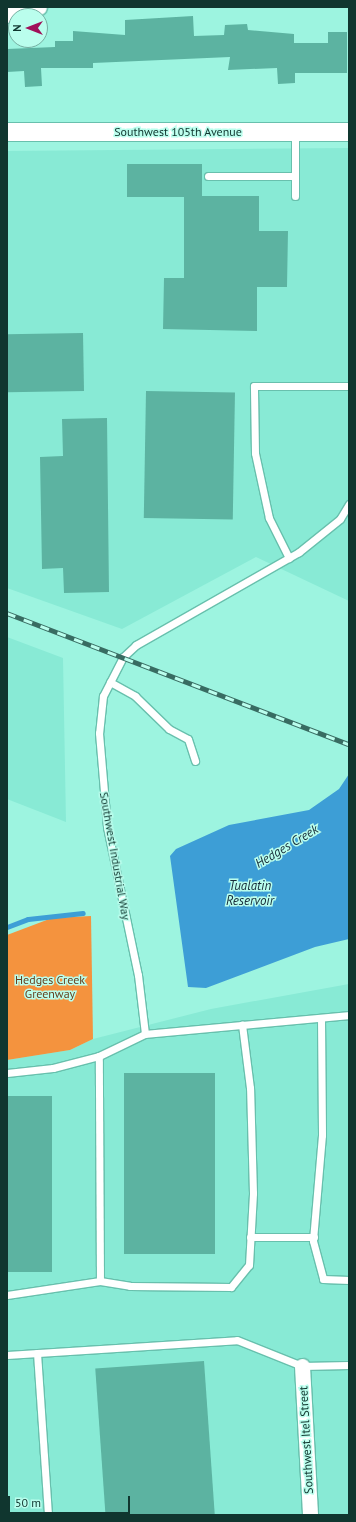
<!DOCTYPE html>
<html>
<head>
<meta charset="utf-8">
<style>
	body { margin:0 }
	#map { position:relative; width:356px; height:1522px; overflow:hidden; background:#9df4e0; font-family:"PT Sans",sans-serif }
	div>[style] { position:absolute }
	.built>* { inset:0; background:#88ead5 }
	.forest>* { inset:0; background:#f4933e }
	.water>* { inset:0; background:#3d9ed6 }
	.stream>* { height:5px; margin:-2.5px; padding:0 2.5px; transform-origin:2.5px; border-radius:2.5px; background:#3d9ed6 }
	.building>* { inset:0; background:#5cb3a1; transform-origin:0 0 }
	.roads { filter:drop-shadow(1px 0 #68c0ad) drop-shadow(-1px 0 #68c0ad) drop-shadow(0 1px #68c0ad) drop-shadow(0 -1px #68c0ad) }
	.service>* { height:7px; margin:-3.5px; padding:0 3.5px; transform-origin:3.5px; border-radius:3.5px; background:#fff }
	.minor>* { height:15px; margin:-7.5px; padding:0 7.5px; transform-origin:7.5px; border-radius:7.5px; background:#fff }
	.tertiary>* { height:18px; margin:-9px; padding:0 9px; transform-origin:9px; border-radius:9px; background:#fff }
	.rail>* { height:4.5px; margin-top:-2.25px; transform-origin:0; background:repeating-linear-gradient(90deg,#bafeed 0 9px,#386c62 0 18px); box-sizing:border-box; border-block:1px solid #386c62 }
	span { translate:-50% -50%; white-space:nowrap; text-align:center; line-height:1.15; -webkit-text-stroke:3px #bafeed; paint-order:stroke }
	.street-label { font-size:12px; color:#10362f }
	.park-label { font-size:12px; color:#663e1d }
	.water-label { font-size:13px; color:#182d3a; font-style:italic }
	.frame { position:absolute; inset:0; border:8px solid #10362f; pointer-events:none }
	.north { position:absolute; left:8px; top:8px; width:40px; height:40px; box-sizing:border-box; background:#bafeed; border:1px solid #76aea1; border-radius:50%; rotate:270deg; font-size:11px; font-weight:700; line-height:16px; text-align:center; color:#10362f }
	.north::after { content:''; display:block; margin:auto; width:14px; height:18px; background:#a01159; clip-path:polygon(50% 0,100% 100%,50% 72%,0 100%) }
	.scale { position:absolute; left:8px; top:1496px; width:122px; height:18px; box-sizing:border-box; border:2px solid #10362f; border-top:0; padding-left:5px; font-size:12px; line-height:14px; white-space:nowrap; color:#10362f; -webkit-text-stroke:3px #bafeed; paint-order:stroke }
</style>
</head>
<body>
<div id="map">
	<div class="built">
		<i style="clip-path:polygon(349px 148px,349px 601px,256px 557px,122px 629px,7px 588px,7px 151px)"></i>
		<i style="clip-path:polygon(7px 637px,63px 658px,66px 822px,7px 799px)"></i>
		<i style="clip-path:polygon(349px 984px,349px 1515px,7px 1515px,7px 1060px,70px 1050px,93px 1039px,211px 1009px)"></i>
	</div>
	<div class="forest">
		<i style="clip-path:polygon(91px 916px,93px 1039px,70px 1050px,7px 1060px,7px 935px,52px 918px)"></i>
	</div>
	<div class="water">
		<i style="clip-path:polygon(349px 774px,349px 939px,315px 947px,206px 988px,188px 987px,170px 856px,176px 849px,229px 825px,309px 810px,339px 789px)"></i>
	</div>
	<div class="stream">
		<i style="left:7px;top:927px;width:22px;rotate:-21deg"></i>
		<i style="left:28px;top:919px;width:55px;rotate:-6.2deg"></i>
	</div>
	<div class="building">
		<i style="clip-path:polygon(193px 16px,194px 36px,224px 35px,225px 25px,247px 24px,248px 30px,294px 34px,294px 43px,328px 43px,328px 32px,347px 32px,347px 73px,295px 73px,295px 83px,278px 84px,277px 68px,228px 70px,230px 57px,93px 63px,93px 68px,41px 68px,42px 86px,25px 87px,24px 71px,7px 72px,7px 49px,55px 47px,55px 41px,73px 41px,73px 31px,125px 35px,125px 20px)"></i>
		<i style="clip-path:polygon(127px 164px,202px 164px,202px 196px,259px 196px,259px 231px,288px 231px,287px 287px,257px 287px,257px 331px,163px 329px,164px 278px,184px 278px,184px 197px,127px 197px)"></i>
		<i style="left:83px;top:333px;width:58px;height:76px;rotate:89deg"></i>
		<i style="left:146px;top:391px;width:89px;height:127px;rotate:1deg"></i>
		<i style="clip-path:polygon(107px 418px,109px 592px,64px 593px,63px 568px,42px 569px,40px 457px,63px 456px,62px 419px)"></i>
		<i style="left:124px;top:1073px;width:91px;height:181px"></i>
		<i style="left:7px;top:1096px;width:45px;height:176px"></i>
		<i style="left:204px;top:1361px;width:154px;height:109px;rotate:86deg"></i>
	</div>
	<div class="roads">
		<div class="service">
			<i style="left:208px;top:176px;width:87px"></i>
			<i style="left:295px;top:196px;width:64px;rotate:-90deg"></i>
			<i style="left:349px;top:504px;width:17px;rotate:121deg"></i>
			<i style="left:340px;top:519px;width:53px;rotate:141.2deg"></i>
			<i style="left:299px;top:552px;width:188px;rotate:150.3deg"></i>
			<i style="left:136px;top:645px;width:18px;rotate:137deg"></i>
			<i style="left:123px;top:657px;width:44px;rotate:117.1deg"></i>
			<i style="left:103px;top:696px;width:37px;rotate:96deg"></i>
			<i style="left:99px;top:733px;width:94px;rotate:85.1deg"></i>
			<i style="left:107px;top:827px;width:151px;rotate:78.2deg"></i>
			<i style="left:138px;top:975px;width:59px;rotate:83.2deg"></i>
			<i style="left:145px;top:1034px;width:205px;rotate:-5.3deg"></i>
			<i style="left:289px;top:558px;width:45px;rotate:-116.6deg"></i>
			<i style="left:269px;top:518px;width:66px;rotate:-102.2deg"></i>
			<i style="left:255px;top:453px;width:67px;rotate:-90.9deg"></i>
			<i style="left:254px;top:386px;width:95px"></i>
			<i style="left:110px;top:682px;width:29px;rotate:29deg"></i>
			<i style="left:135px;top:696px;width:47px;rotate:44.1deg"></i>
			<i style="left:169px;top:729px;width:21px;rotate:28deg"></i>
			<i style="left:188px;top:739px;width:23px;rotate:72deg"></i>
			<i style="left:321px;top:1018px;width:117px;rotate:89.5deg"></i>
			<i style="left:322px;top:1135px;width:106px;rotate:94.9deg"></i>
			<i style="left:313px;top:1241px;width:39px;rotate:75deg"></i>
			<i style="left:323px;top:1279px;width:26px;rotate:2deg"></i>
			<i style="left:7px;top:1073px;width:46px;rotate:-6.2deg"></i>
			<i style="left:53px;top:1068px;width:48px;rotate:-14.6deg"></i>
			<i style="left:99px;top:1056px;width:51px;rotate:-25.6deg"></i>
			<i style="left:250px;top:1237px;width:64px"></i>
			<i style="left:100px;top:1281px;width:30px;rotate:9deg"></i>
			<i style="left:130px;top:1286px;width:101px;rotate:0.6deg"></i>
			<i style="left:231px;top:1287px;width:28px;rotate:-51deg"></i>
			<i style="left:249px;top:1265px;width:72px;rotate:-86.8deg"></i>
			<i style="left:253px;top:1193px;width:105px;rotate:-91.6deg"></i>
			<i style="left:250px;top:1088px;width:64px;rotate:-97.2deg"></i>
			<i style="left:7px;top:1295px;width:94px;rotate:-8.6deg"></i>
			<i style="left:100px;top:1281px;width:225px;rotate:-90.3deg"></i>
			<i style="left:37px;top:1353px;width:162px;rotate:86.1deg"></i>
			<i style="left:7px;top:1355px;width:230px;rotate:-3.7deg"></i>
			<i style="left:237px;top:1340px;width:70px;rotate:21.8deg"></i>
			<i style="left:302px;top:1366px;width:47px;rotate:-1.2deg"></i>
		</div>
		<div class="minor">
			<i style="left:7px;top:15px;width:33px;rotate:-14deg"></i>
			<i style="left:302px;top:1366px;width:149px;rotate:86.9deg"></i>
		</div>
		<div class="tertiary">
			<i style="left:7px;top:132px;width:342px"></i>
		</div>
	</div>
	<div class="rail">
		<i style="left:7px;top:613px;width:366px;rotate:21deg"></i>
	</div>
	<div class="street-label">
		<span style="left:178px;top:132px">Southwest 105th Avenue</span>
		<span style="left:115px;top:856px;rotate:80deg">Southwest Industrial Way</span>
		<span style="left:306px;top:1440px;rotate:-93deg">Southwest Itel Street</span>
	</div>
	<div class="park-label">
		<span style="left:50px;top:987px">Hedges Creek<br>Greenway</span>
	</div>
	<div class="water-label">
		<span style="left:287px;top:847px;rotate:-31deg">Hedges Creek</span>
		<span style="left:250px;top:894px">Tualatin<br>Reservoir</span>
	</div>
	<div class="frame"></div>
	<div class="north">N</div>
	<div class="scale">50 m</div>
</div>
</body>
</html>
